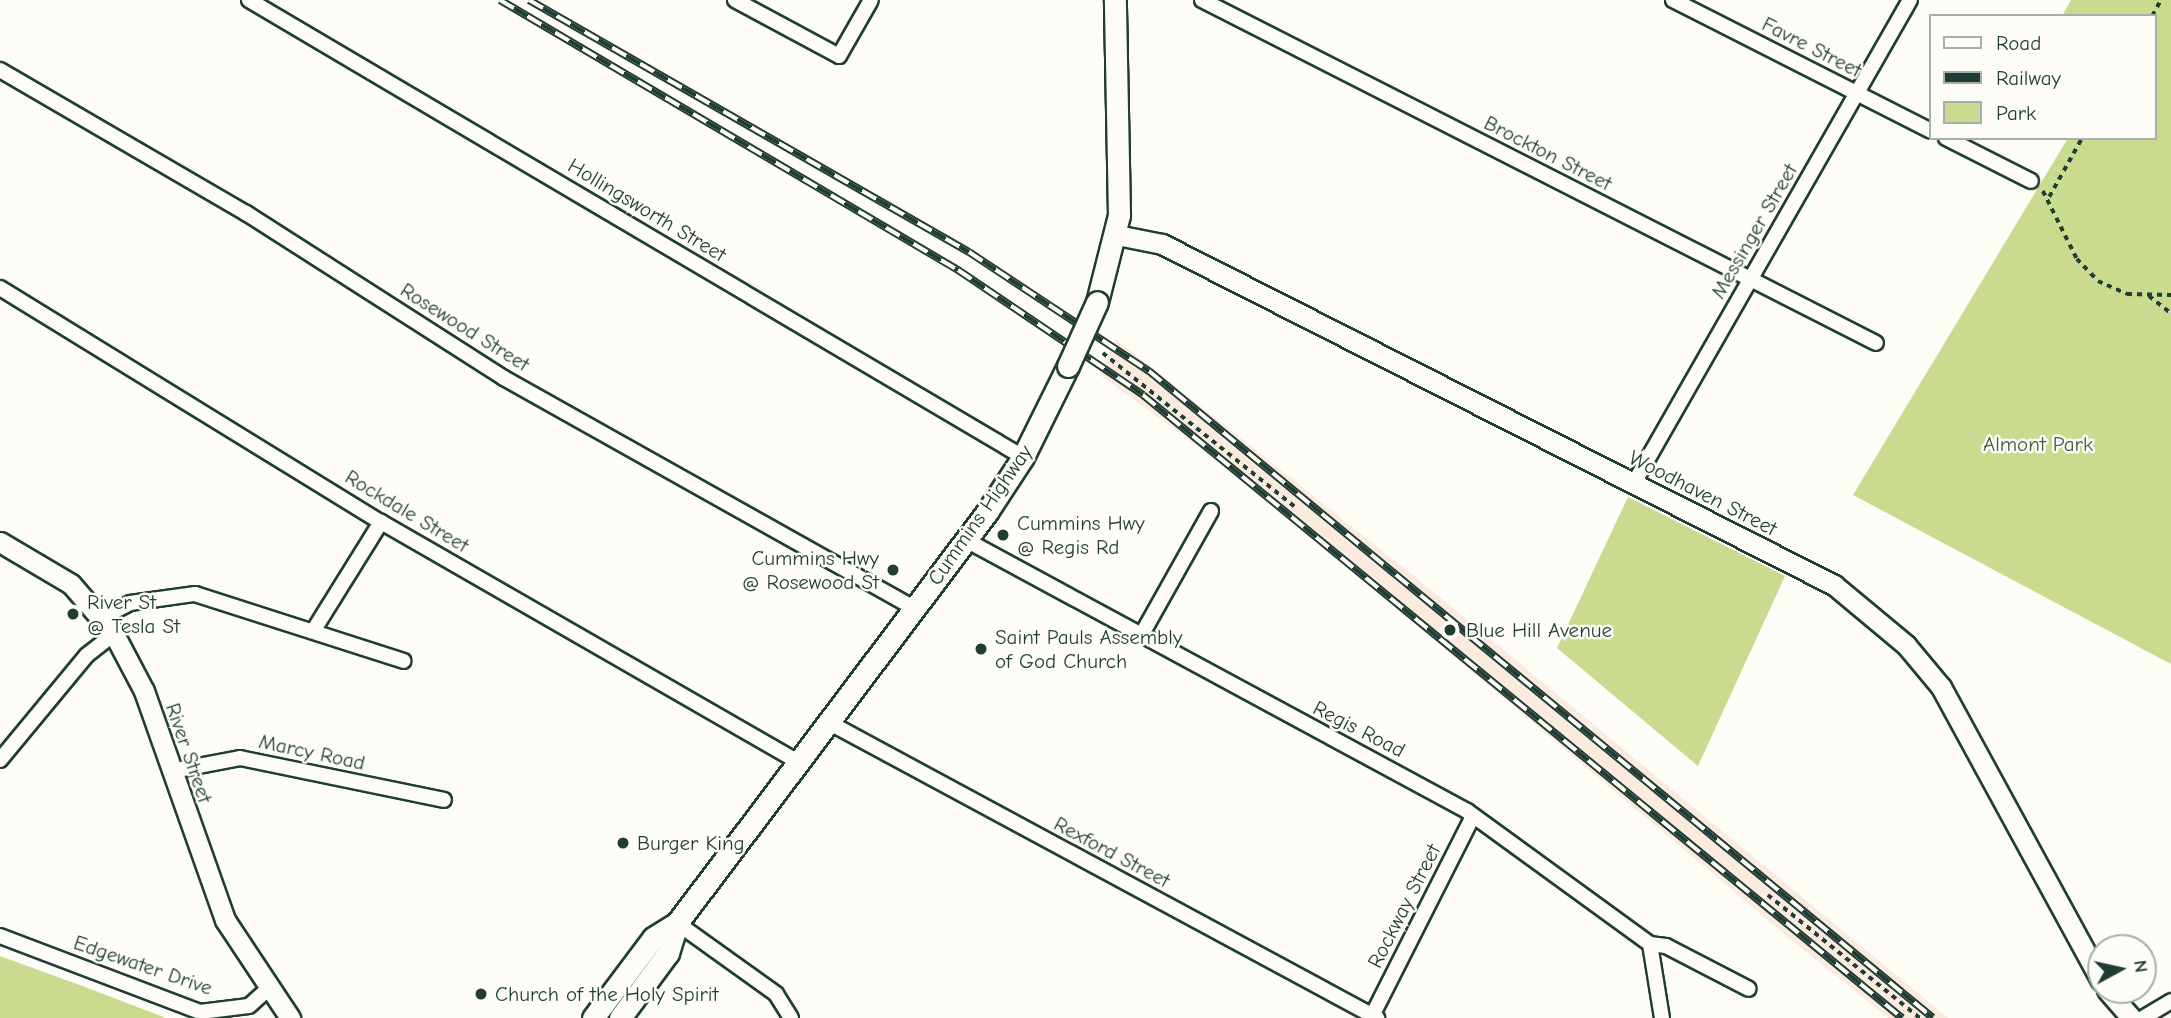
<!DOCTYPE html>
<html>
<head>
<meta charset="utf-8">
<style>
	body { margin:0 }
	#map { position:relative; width:2171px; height:1018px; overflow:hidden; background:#fdfcf7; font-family:"Comic Neue",sans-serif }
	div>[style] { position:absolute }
	.built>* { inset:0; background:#faebde }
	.green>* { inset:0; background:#cada8e }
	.path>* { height:3.5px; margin-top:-1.75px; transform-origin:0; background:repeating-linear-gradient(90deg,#1f3d34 0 5px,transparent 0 10px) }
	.roads { filter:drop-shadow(2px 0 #1f3d34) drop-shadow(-2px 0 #1f3d34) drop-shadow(0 2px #1f3d34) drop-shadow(0 -2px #1f3d34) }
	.street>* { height:14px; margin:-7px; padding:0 7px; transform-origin:7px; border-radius:7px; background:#fdfcf7 }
	.secondary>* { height:19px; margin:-9.5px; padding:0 9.5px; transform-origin:9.5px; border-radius:9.5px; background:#fdfcf7 }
	.primary>* { height:21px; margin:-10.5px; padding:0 10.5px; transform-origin:10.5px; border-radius:10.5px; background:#fdfcf7 }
	.rail>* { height:8px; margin-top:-4px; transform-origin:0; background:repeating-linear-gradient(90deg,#fdfcf7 0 16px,#1f3d34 0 32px); box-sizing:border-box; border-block:2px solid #1f3d34 }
	.bridges { filter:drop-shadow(2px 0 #1f3d34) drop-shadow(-2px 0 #1f3d34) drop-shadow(0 2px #1f3d34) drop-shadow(0 -2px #1f3d34) }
	.primary-bridge>* { height:21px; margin:-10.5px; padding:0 10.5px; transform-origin:10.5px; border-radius:10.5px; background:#fdfcf7 }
	.dots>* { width:19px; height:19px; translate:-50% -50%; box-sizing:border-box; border:4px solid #fdfcf7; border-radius:50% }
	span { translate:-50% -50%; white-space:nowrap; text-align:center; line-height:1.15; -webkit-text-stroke:5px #fdfcf7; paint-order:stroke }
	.street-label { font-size:21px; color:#1f3d34 }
	.park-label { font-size:21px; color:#415c46 }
	.poi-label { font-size:21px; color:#1f3d34 }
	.left { translate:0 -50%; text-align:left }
	.right { translate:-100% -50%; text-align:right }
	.legend { position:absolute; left:1929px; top:14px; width:228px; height:126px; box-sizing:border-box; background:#fdfcf7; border:2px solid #a4b0a9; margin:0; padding:9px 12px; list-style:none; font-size:21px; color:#1f3d34 }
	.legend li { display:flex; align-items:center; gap:14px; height:35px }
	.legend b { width:35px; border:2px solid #a4b0a9 }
	.north { position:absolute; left:2087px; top:934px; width:70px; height:70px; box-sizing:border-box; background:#fdfcf7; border:2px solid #a4b0a9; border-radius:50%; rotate:82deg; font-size:19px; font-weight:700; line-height:28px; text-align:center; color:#1f3d34 }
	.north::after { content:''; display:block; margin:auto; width:24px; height:32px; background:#1f3d34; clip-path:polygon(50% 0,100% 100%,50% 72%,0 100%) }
</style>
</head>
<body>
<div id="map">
	<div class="built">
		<i style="clip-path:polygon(1116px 339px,1419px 580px,1948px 1018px,1888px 1018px,1788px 937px,1240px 477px,1100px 375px)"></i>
	</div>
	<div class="green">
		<i style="clip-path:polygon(2071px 0,2171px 0,2171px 664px,1853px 495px,2068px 138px,2155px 138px,2155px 16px,2062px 16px)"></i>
		<i style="clip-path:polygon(1628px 497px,1785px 576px,1698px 766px,1557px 648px)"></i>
		<i style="clip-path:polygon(0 956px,85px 987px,166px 1018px,0 1018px)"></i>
	</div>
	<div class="path">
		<i style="left:2152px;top:16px;width:18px;rotate:-61deg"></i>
		<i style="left:2043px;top:191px;width:76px;rotate:63.4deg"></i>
		<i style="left:2077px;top:259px;width:30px;rotate:46deg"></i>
		<i style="left:2098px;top:281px;width:32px;rotate:24deg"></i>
		<i style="left:2127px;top:294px;width:44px;rotate:1.3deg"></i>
		<i style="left:2049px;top:197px;width:68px;rotate:-60.8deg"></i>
		<i style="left:2149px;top:296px;width:28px;rotate:38deg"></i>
		<i style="left:1103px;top:353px;width:250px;rotate:38.7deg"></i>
		<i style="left:1768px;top:895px;width:196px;rotate:39deg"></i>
	</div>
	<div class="roads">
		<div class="street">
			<i style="left:249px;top:0;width:899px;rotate:30.56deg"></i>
			<i style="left:735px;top:0;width:118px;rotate:28.3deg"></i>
			<i style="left:839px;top:56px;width:64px;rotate:-60.3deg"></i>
			<i style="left:1202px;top:0;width:756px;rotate:26.97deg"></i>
			<i style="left:1673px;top:0;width:289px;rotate:26.9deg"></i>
			<i style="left:0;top:70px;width:285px;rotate:30.2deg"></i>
			<i style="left:246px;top:213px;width:306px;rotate:32.6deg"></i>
			<i style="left:504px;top:378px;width:470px;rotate:29.3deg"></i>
			<i style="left:1946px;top:138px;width:95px;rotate:26.8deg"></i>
			<i style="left:0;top:288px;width:447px;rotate:31.6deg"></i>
			<i style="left:381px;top:522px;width:481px;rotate:29.9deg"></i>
			<i style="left:1634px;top:483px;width:556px;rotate:-60.26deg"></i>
			<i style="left:966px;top:540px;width:570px;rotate:28.41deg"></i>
			<i style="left:1467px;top:811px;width:226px;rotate:36deg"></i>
			<i style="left:1650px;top:944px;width:75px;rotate:80.8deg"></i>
			<i style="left:103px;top:617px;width:30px;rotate:-27deg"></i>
			<i style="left:130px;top:603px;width:66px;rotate:-7.9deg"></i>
			<i style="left:195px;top:594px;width:219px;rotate:17.8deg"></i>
			<i style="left:315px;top:628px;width:125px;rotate:-58.1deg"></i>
			<i style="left:1142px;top:634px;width:141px;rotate:-60.7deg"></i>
			<i style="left:828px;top:722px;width:624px;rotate:28.33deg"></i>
			<i style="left:0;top:760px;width:136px;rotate:-50.4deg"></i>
			<i style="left:87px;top:655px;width:34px;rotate:-38deg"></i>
			<i style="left:172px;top:771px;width:69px;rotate:-10.8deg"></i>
			<i style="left:240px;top:758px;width:208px;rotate:11.6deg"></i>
			<i style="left:677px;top:923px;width:122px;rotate:35.6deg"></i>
			<i style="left:776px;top:994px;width:28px;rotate:58deg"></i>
			<i style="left:0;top:936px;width:214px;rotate:20.8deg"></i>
			<i style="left:200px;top:1012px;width:49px;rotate:-7deg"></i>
			<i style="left:249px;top:1006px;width:25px;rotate:-42deg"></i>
			<i style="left:1650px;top:944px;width:16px;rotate:7deg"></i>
			<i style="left:1666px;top:946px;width:93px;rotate:27.4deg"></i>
			<i style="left:1372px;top:1016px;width:224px;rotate:-63.2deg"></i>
			<i style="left:2143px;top:1018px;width:33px;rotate:-31deg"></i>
		</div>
		<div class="secondary">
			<i style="left:1117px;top:235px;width:46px;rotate:11.3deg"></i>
			<i style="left:1162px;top:244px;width:754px;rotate:26.91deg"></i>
			<i style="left:1834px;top:585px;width:94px;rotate:39.8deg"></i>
			<i style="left:1906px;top:645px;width:55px;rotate:50.2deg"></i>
			<i style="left:1941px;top:687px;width:334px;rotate:61.4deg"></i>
			<i style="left:0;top:542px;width:82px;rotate:30.6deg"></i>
			<i style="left:71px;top:584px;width:66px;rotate:49.3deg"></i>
			<i style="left:114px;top:634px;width:64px;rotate:62.2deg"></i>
			<i style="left:144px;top:691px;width:243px;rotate:70.5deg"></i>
			<i style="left:225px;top:920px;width:118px;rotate:56.4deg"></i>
			<i style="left:2107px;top:990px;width:37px;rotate:49deg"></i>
		</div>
		<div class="primary">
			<i style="left:1097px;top:302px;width:90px;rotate:-75.8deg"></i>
			<i style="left:1119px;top:215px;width:215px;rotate:-91.1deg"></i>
			<i style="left:593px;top:1018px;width:100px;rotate:-53.1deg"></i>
			<i style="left:653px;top:938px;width:28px;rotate:-32deg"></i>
			<i style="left:677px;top:923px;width:515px;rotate:-52.97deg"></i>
			<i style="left:987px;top:512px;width:66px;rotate:-56.8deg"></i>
			<i style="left:1023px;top:457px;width:102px;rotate:-63.7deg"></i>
			<i style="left:620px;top:1018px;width:81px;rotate:-53.6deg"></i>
			<i style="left:668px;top:953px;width:31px;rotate:-73deg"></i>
		</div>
	</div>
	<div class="rail">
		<i style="left:500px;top:0;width:532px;rotate:30.52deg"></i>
		<i style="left:958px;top:270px;width:223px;rotate:34deg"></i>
		<i style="left:1143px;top:395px;width:982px;rotate:39.38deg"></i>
		<i style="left:529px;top:0;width:507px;rotate:29.8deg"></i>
		<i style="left:969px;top:252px;width:216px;rotate:33.5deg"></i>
		<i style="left:1149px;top:371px;width:1016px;rotate:39.53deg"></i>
	</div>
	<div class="bridges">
		<div class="primary-bridge">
			<i style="left:1068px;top:366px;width:70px;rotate:-65.6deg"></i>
		</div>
	</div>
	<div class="dots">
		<i style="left:1003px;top:535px;background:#1f3d34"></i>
		<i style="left:893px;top:570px;background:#1f3d34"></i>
		<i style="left:73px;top:614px;background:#1f3d34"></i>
		<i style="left:1450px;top:630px;background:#1f3d34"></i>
		<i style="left:981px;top:649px;background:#1f3d34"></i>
		<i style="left:623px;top:843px;background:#1f3d34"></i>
		<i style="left:481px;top:994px;background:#1f3d34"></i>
	</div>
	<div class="street-label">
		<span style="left:1812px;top:47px;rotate:27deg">Favre Street</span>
		<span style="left:1548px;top:153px;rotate:27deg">Brockton Street</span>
		<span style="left:647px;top:210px;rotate:31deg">Hollingsworth Street</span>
		<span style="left:1754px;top:231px;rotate:-60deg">Messinger Street</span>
		<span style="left:465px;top:327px;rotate:32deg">Rosewood Street</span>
		<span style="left:1703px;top:493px;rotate:27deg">Woodhaven Street</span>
		<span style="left:407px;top:511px;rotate:31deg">Rockdale Street</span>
		<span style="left:980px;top:515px;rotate:-55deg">Cummins Highway</span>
		<span style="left:1359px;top:729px;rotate:27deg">Regis Road</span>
		<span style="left:312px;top:752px;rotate:12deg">Marcy Road</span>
		<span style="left:189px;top:753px;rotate:71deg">River Street</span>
		<span style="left:1112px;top:852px;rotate:28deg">Rexford Street</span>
		<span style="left:1404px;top:906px;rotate:-63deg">Rockway Street</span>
		<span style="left:143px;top:965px;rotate:19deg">Edgewater Drive</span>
	</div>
	<div class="park-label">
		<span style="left:2038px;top:444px">Almont Park</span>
	</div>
	<div class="poi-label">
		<span class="left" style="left:1017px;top:535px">Cummins Hwy<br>@ Regis Rd</span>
		<span class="right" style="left:879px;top:570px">Cummins Hwy<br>@ Rosewood St</span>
		<span class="left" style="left:87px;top:614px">River St<br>@ Tesla St</span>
		<span class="left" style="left:1466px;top:630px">Blue Hill Avenue</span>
		<span class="left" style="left:995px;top:649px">Saint Pauls Assembly<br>of God Church</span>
		<span class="left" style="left:637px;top:843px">Burger King</span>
		<span class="left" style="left:495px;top:994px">Church of the Holy Spirit</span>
	</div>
	<ul class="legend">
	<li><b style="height:9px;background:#fdfcf7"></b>Road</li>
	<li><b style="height:9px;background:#1f3d34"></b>Railway</li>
	<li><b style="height:19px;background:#cada8e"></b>Park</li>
	</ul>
	<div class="north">N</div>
</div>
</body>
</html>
